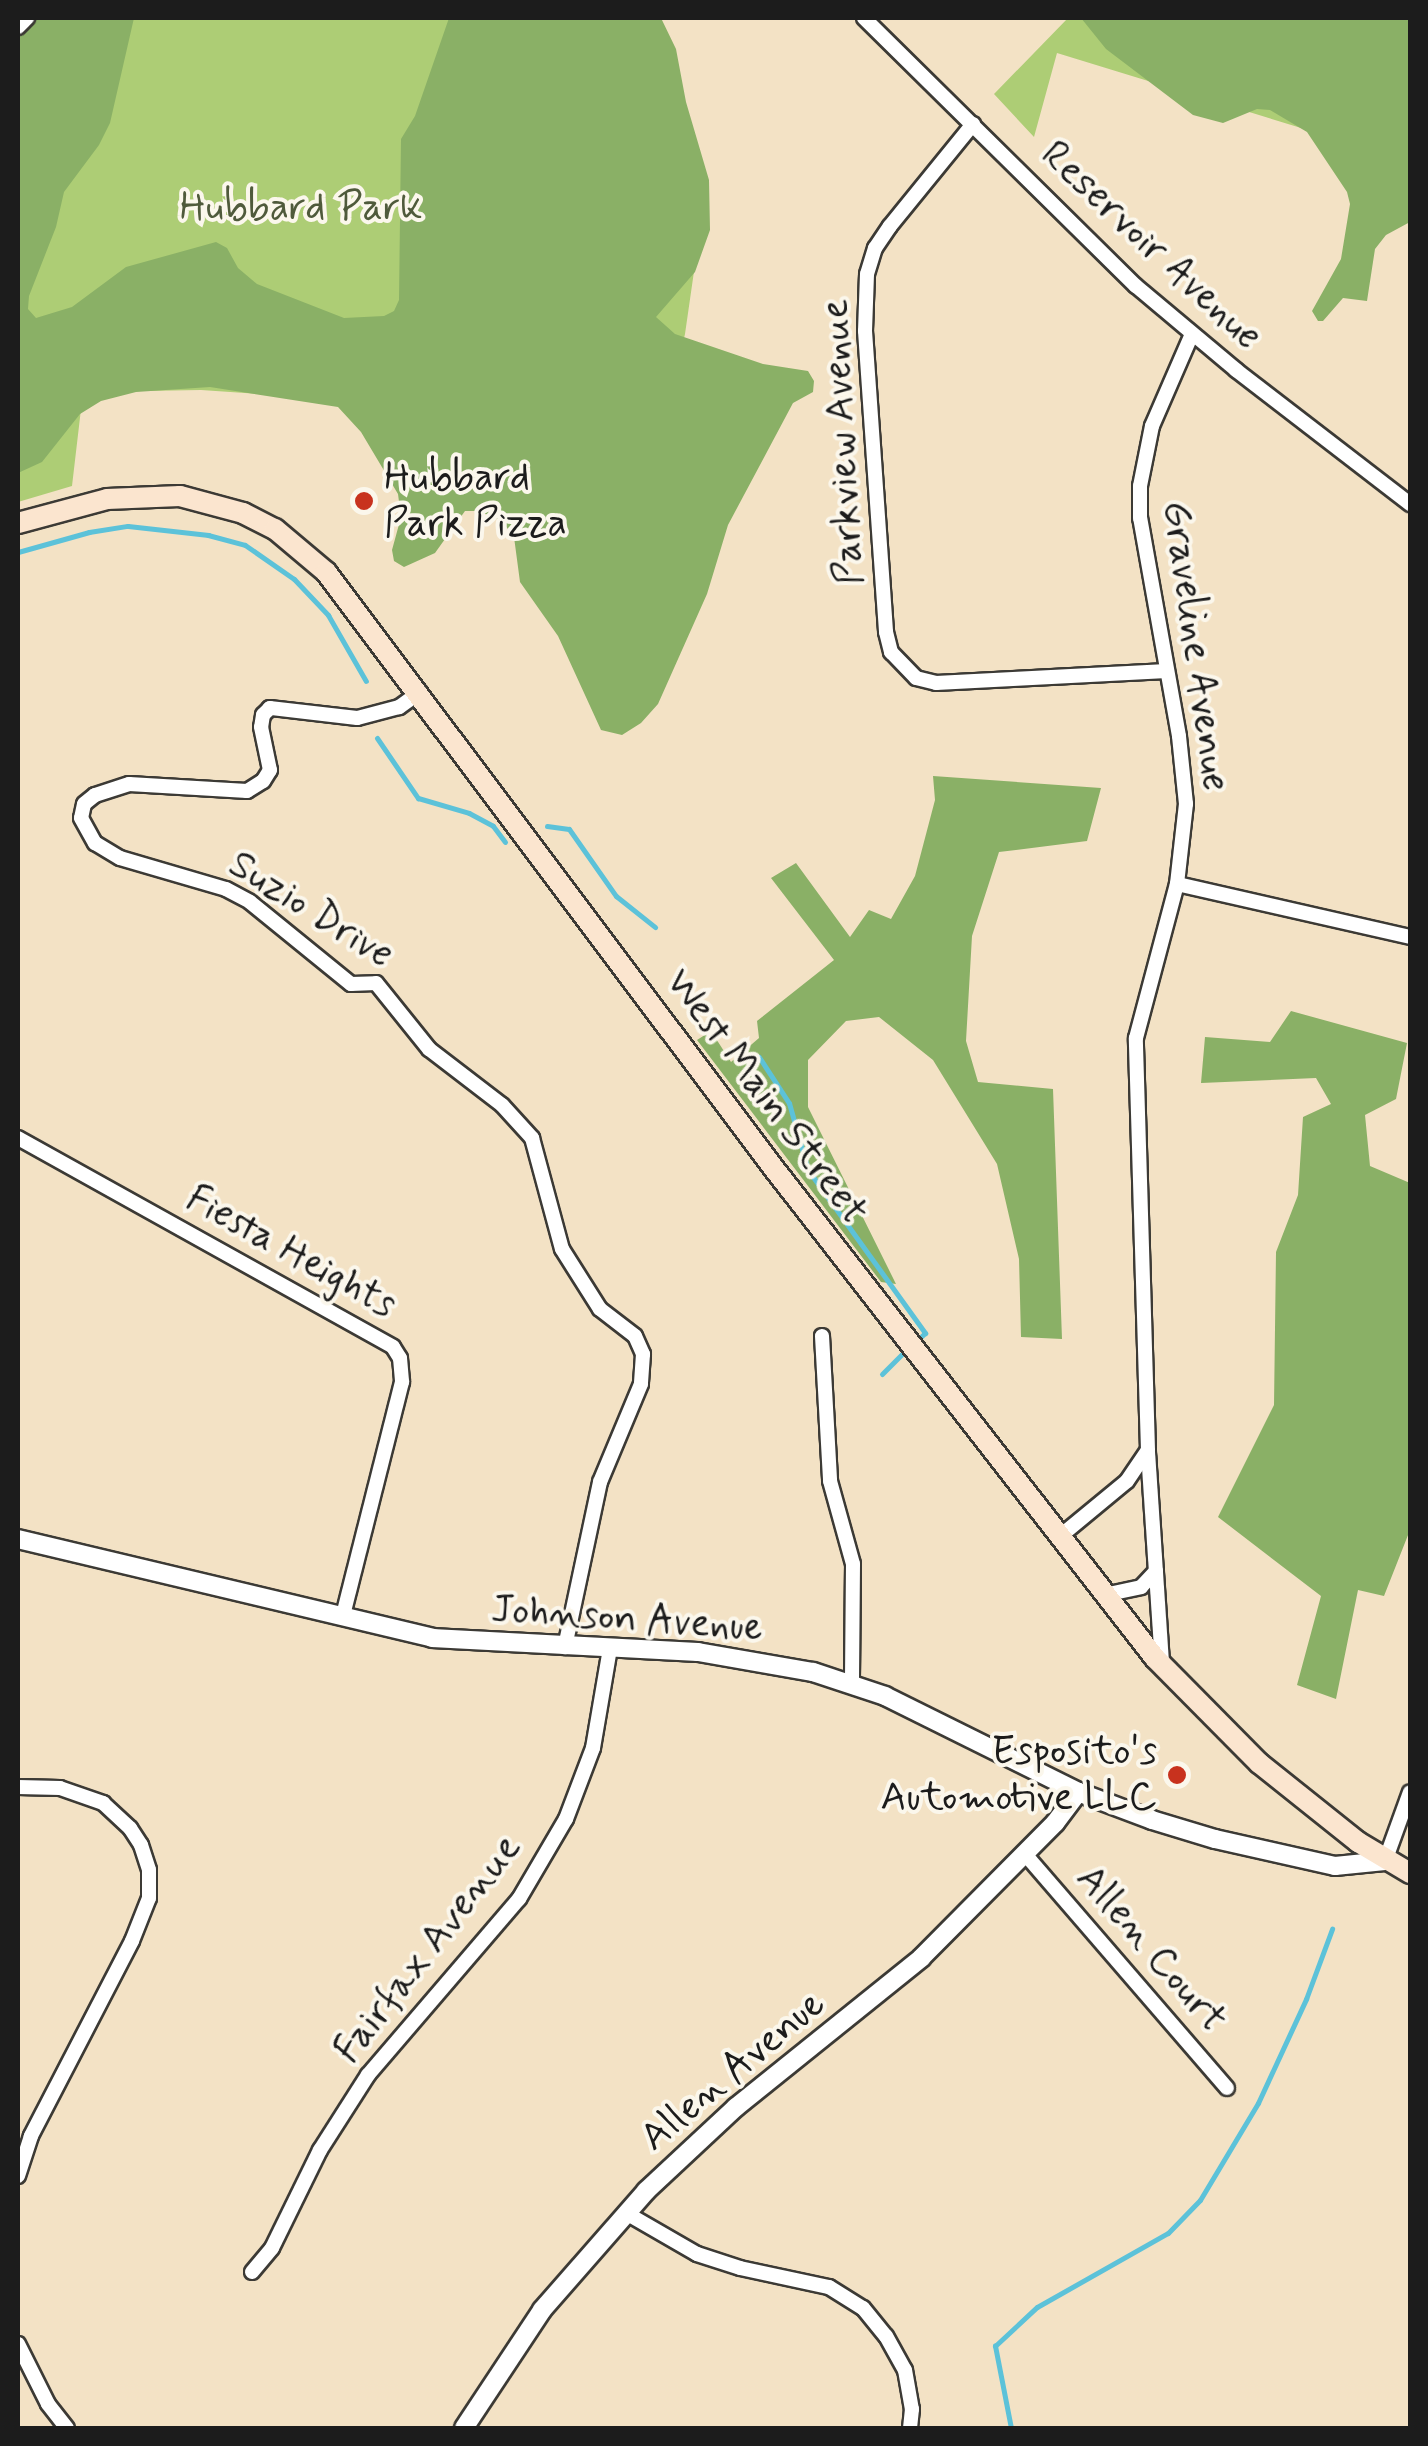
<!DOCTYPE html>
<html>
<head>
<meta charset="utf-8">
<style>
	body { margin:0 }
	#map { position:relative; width:1428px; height:2446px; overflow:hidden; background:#f3e2c5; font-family:Mynerve,sans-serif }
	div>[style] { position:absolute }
	.green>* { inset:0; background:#adcd75 }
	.forest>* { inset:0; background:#8ab066 }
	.stream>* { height:5px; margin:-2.5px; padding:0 2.5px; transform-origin:2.5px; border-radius:2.5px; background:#5cc2d9 }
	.roads { filter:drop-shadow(2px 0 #3c3a35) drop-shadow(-2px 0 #3c3a35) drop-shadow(0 2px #3c3a35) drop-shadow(0 -2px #3c3a35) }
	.minor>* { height:14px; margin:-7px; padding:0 7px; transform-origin:7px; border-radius:7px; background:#fff }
	.tertiary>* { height:18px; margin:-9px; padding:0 9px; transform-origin:9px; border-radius:9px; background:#fff }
	.secondary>* { height:20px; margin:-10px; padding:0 10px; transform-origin:10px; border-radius:10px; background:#fbe5cf }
	.dots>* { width:28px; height:28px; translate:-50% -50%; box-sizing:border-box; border:5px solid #fbf7ec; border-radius:50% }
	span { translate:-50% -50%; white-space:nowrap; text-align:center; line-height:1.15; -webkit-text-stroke:8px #fbf7ec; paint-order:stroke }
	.park-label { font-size:40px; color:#4f5a3b }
	.street-label { font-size:40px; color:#1c1c1c }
	.poi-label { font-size:40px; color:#1c1c1c }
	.left { translate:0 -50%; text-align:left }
	.right { translate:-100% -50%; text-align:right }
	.frame { position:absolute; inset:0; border:20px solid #1c1c1c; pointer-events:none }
</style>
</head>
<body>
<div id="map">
	<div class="green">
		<i style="clip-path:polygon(18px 18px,453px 18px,705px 195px,685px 334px,633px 557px,402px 404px,201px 390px,83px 392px,72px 486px,18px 502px)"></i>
		<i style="clip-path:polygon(1068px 18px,1410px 18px,1350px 143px,1057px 53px,1034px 137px,994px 94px)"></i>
	</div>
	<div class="forest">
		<i style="clip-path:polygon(18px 18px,134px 18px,110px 123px,99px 145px,64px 192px,56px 227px,29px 296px,28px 309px,36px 318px,72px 307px,126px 267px,216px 242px,227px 248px,238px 268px,257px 284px,344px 318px,384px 316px,394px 311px,399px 300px,401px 139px,415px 116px,449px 18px,661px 18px,676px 49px,686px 102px,709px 180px,710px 230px,695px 272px,656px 317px,675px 334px,763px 364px,808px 371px,814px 381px,813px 392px,793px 403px,728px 525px,707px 594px,658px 704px,641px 723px,622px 735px,601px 730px,558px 636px,520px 582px,514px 537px,501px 520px,478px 511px,465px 511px,435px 553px,404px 567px,394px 561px,392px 550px,401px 517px,398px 494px,361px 432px,338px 407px,210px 387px,136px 392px,101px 401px,80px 414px,42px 462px,18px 473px)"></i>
		<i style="clip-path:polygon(1081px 18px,1410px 18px,1410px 222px,1386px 235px,1375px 249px,1367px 301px,1343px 298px,1323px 321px,1318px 321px,1312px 311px,1341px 259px,1350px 204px,1347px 192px,1307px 132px,1270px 110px,1257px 109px,1223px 123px,1193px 115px,1106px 49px)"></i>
		<i style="clip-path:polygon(933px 776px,1101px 788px,1087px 841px,999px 852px,972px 936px,966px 1041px,978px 1082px,1053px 1089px,1062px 1339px,1021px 1337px,1019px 1259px,997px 1164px,933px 1060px,879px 1017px,846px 1021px,808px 1060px,808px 1107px,896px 1284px,881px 1282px,697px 1040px,711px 1031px,731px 1062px,759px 1038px,757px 1021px,834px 960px,771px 878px,796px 863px,850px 937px,869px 910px,891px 919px,915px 876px,935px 800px)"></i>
		<i style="clip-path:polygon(1291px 1011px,1407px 1043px,1396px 1099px,1365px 1115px,1370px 1166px,1410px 1183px,1410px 1530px,1384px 1596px,1358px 1590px,1336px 1699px,1297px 1685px,1321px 1596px,1218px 1517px,1274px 1405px,1276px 1252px,1298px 1195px,1303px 1117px,1331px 1104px,1316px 1078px,1201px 1083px,1205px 1037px,1270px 1042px)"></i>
	</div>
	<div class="stream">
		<i style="left:18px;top:552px;width:74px;rotate:-15.7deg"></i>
		<i style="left:89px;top:532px;width:39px;rotate:-9deg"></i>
		<i style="left:128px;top:526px;width:81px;rotate:6.4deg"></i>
		<i style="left:208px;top:535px;width:38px;rotate:15deg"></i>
		<i style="left:245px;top:545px;width:60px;rotate:34.8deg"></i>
		<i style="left:294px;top:579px;width:50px;rotate:46.6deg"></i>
		<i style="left:328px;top:615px;width:76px;rotate:60.1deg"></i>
		<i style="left:377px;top:738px;width:73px;rotate:55.7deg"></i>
		<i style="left:418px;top:798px;width:53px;rotate:16.4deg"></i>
		<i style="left:469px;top:813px;width:27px;rotate:28deg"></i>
		<i style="left:493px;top:826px;width:20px;rotate:53deg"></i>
		<i style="left:547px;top:826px;width:22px;rotate:8deg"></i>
		<i style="left:569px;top:829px;width:82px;rotate:55deg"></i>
		<i style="left:616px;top:896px;width:50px;rotate:38.5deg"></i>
		<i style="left:759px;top:1057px;width:55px;rotate:56.9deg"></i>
		<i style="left:789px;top:1103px;width:70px;rotate:74.2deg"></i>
		<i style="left:808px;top:1170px;width:201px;rotate:54.3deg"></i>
		<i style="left:925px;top:1333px;width:12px;rotate:138deg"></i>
		<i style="left:882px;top:1374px;width:37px;rotate:-45deg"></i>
		<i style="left:1011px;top:2428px;width:84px;rotate:-101deg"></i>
		<i style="left:995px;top:2346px;width:57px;rotate:-42.9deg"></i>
		<i style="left:1037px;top:2307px;width:150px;rotate:-29.5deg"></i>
		<i style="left:1168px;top:2233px;width:46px;rotate:-45.9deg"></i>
		<i style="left:1200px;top:2200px;width:113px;rotate:-59.1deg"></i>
		<i style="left:1258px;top:2103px;width:115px;rotate:-65.2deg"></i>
		<i style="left:1306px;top:1999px;width:75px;rotate:-69.6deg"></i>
	</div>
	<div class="roads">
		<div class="minor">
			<i style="left:864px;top:18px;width:382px;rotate:44.6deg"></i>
			<i style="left:1136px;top:286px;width:131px;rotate:40deg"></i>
			<i style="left:1236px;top:370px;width:220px;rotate:37.6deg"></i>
			<i style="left:18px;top:27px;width:13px;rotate:-45deg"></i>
			<i style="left:973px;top:124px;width:132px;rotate:129.1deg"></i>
			<i style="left:890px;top:226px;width:27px;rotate:124deg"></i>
			<i style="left:875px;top:248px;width:27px;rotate:107deg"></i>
			<i style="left:867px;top:274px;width:57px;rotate:92deg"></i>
			<i style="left:865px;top:331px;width:302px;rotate:86deg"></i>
			<i style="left:886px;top:632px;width:21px;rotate:76deg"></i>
			<i style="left:891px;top:652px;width:36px;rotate:46deg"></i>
			<i style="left:916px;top:678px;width:21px;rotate:14deg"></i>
			<i style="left:936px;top:683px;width:231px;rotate:-3deg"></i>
			<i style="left:420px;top:692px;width:26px;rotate:144deg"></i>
			<i style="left:399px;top:707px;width:43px;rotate:165.3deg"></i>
			<i style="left:357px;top:718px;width:88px;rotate:-173.4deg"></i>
			<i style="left:270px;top:708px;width:10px;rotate:135deg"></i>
			<i style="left:263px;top:715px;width:12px;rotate:99deg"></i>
			<i style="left:261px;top:727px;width:44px;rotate:78.2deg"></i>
			<i style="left:270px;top:770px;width:13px;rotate:122deg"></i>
			<i style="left:263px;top:781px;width:19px;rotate:148deg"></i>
			<i style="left:247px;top:791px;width:118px;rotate:-176.6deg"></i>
			<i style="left:129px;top:784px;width:36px;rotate:162deg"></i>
			<i style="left:95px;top:795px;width:14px;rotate:141deg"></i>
			<i style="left:84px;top:804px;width:14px;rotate:102deg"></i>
			<i style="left:81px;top:818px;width:29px;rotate:61deg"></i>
			<i style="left:95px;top:843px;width:29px;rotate:31deg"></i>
			<i style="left:120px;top:858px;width:110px;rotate:16.3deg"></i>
			<i style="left:226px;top:889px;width:27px;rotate:28deg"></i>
			<i style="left:250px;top:902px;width:130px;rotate:39.1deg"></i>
			<i style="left:351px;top:984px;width:25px;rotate:-2deg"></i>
			<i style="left:376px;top:983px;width:85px;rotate:51.2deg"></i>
			<i style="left:429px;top:1049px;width:92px;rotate:37.5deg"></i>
			<i style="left:502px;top:1105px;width:45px;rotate:47.7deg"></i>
			<i style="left:532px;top:1138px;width:115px;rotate:74.9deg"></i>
			<i style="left:562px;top:1249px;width:71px;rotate:57.7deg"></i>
			<i style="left:600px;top:1309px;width:44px;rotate:37.6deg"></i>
			<i style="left:635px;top:1336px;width:20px;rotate:66deg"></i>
			<i style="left:643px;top:1354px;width:30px;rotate:94deg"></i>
			<i style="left:641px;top:1384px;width:106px;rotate:112.7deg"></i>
			<i style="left:600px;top:1482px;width:169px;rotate:102deg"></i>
			<i style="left:1177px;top:884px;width:239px;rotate:12.8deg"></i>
			<i style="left:18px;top:1138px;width:429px;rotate:29.1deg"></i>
			<i style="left:393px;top:1347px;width:13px;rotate:58deg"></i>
			<i style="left:400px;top:1358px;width:24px;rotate:85deg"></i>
			<i style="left:402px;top:1382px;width:241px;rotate:104.2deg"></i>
			<i style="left:822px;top:1336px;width:145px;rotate:86.8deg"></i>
			<i style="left:830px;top:1481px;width:86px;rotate:74.5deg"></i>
			<i style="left:853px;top:1564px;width:119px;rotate:90.5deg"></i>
			<i style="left:1148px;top:1452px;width:213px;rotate:86.2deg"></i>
			<i style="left:1058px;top:1538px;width:89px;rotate:-39.6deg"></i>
			<i style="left:1127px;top:1481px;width:37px;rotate:-56deg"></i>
			<i style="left:1148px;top:1450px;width:412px;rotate:-91.7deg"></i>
			<i style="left:1136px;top:1038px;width:159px;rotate:-75.1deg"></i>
			<i style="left:1177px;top:884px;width:81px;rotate:-83.6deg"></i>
			<i style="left:1186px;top:804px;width:68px;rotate:-95.9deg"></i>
			<i style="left:1179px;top:736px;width:221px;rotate:-100.1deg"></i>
			<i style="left:1140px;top:518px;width:32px;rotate:-90deg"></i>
			<i style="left:1140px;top:486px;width:61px;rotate:-78.7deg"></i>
			<i style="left:1152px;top:426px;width:100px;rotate:-66.5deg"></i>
			<i style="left:1104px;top:1595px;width:38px;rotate:-12deg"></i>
			<i style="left:1141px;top:1587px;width:22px;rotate:-47deg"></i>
			<i style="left:18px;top:1787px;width:42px;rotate:1.4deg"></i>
			<i style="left:60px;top:1788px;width:46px;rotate:19.2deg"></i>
			<i style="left:103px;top:1803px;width:37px;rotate:43deg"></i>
			<i style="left:130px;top:1828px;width:20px;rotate:57deg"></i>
			<i style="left:141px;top:1845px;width:26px;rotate:72deg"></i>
			<i style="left:149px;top:1870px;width:28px;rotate:90deg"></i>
			<i style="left:149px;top:1898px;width:46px;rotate:111.6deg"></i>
			<i style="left:132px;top:1941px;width:220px;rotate:117.4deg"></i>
			<i style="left:31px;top:2136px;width:42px;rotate:108deg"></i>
			<i style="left:1025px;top:1854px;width:309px;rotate:49.2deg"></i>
			<i style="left:1385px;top:1861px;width:73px;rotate:-70.1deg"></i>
			<i style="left:626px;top:2213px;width:82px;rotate:30deg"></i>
			<i style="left:697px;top:2254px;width:45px;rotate:18deg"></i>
			<i style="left:740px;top:2268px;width:91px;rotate:12.1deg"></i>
			<i style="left:829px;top:2287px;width:40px;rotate:32deg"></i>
			<i style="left:863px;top:2308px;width:36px;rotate:51deg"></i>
			<i style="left:886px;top:2336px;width:39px;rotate:61deg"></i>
			<i style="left:905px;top:2370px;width:40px;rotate:80deg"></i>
			<i style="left:912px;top:2409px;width:19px;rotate:96deg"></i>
			<i style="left:252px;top:2272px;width:31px;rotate:-50deg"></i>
			<i style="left:272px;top:2248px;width:109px;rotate:-63.9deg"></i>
			<i style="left:320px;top:2150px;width:89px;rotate:-57.4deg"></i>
			<i style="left:368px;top:2075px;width:232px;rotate:-49.4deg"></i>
			<i style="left:519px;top:1899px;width:93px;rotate:-59.6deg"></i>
			<i style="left:566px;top:1819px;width:76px;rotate:-69.2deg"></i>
			<i style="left:593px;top:1748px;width:100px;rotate:-80.3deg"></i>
			<i style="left:18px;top:2344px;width:67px;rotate:63.4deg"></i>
			<i style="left:48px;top:2404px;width:31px;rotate:52deg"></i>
		</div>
		<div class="tertiary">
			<i style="left:18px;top:1539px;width:426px;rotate:13.4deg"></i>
			<i style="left:432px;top:1638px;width:266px;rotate:3deg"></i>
			<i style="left:698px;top:1652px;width:117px;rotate:9.9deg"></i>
			<i style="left:813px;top:1672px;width:76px;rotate:18.4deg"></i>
			<i style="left:885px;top:1696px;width:216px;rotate:26.4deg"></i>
			<i style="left:1078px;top:1792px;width:79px;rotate:20.7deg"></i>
			<i style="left:1152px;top:1820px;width:66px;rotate:16.8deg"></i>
			<i style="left:1215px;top:1839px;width:123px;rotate:12.7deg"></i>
			<i style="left:1335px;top:1866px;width:50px;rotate:-5.7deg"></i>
			<i style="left:464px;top:2428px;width:141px;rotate:-56.5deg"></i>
			<i style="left:542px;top:2310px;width:158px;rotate:-48.8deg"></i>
			<i style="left:646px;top:2191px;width:123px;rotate:-43deg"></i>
			<i style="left:736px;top:2107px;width:238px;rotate:-38.8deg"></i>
			<i style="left:921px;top:1958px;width:190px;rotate:-45.2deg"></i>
			<i style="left:1055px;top:1823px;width:39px;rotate:-53deg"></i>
		</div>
		<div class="secondary">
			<i style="left:18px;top:523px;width:92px;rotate:-15.1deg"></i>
			<i style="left:107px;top:499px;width:73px;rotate:-2.4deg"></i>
			<i style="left:180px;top:496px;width:65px;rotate:15.1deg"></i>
			<i style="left:243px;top:513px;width:36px;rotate:27deg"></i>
			<i style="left:275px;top:529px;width:67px;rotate:40.1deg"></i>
			<i style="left:326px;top:572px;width:743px;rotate:53.1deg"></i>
			<i style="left:772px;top:1166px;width:624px;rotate:52.1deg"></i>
			<i style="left:1155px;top:1658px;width:148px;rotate:45.3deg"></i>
			<i style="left:1259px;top:1763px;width:127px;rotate:38.6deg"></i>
			<i style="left:1358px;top:1842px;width:61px;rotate:30.8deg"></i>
		</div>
	</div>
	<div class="dots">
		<i style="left:364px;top:501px;background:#c8321e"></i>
		<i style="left:1177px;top:1775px;background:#c8321e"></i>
	</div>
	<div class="park-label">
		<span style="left:301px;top:208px">Hubbard Park</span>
	</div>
	<div class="street-label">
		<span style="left:1151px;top:246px;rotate:43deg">Reservoir Avenue</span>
		<span style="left:843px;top:442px;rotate:-93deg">Parkview Avenue</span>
		<span style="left:1195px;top:646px;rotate:82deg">Graveline Avenue</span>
		<span style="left:311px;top:910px;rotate:32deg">Suzio Drive</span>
		<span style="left:766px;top:1097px;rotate:53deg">West Main Street</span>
		<span style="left:291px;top:1252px;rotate:29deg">Fiesta Heights</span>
		<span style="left:627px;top:1619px;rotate:4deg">Johnson Avenue</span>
		<span style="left:428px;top:1949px;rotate:-52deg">Fairfax Avenue</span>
		<span style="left:1151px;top:1949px;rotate:49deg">Allen Court</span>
		<span style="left:733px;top:2071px;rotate:-40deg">Allen Avenue</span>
	</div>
	<div class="poi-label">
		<span class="left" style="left:384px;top:501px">Hubbard<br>Park Pizza</span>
		<span class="right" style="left:1157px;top:1775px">Esposito's<br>Automotive LLC</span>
	</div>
	<div class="frame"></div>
</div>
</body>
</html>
